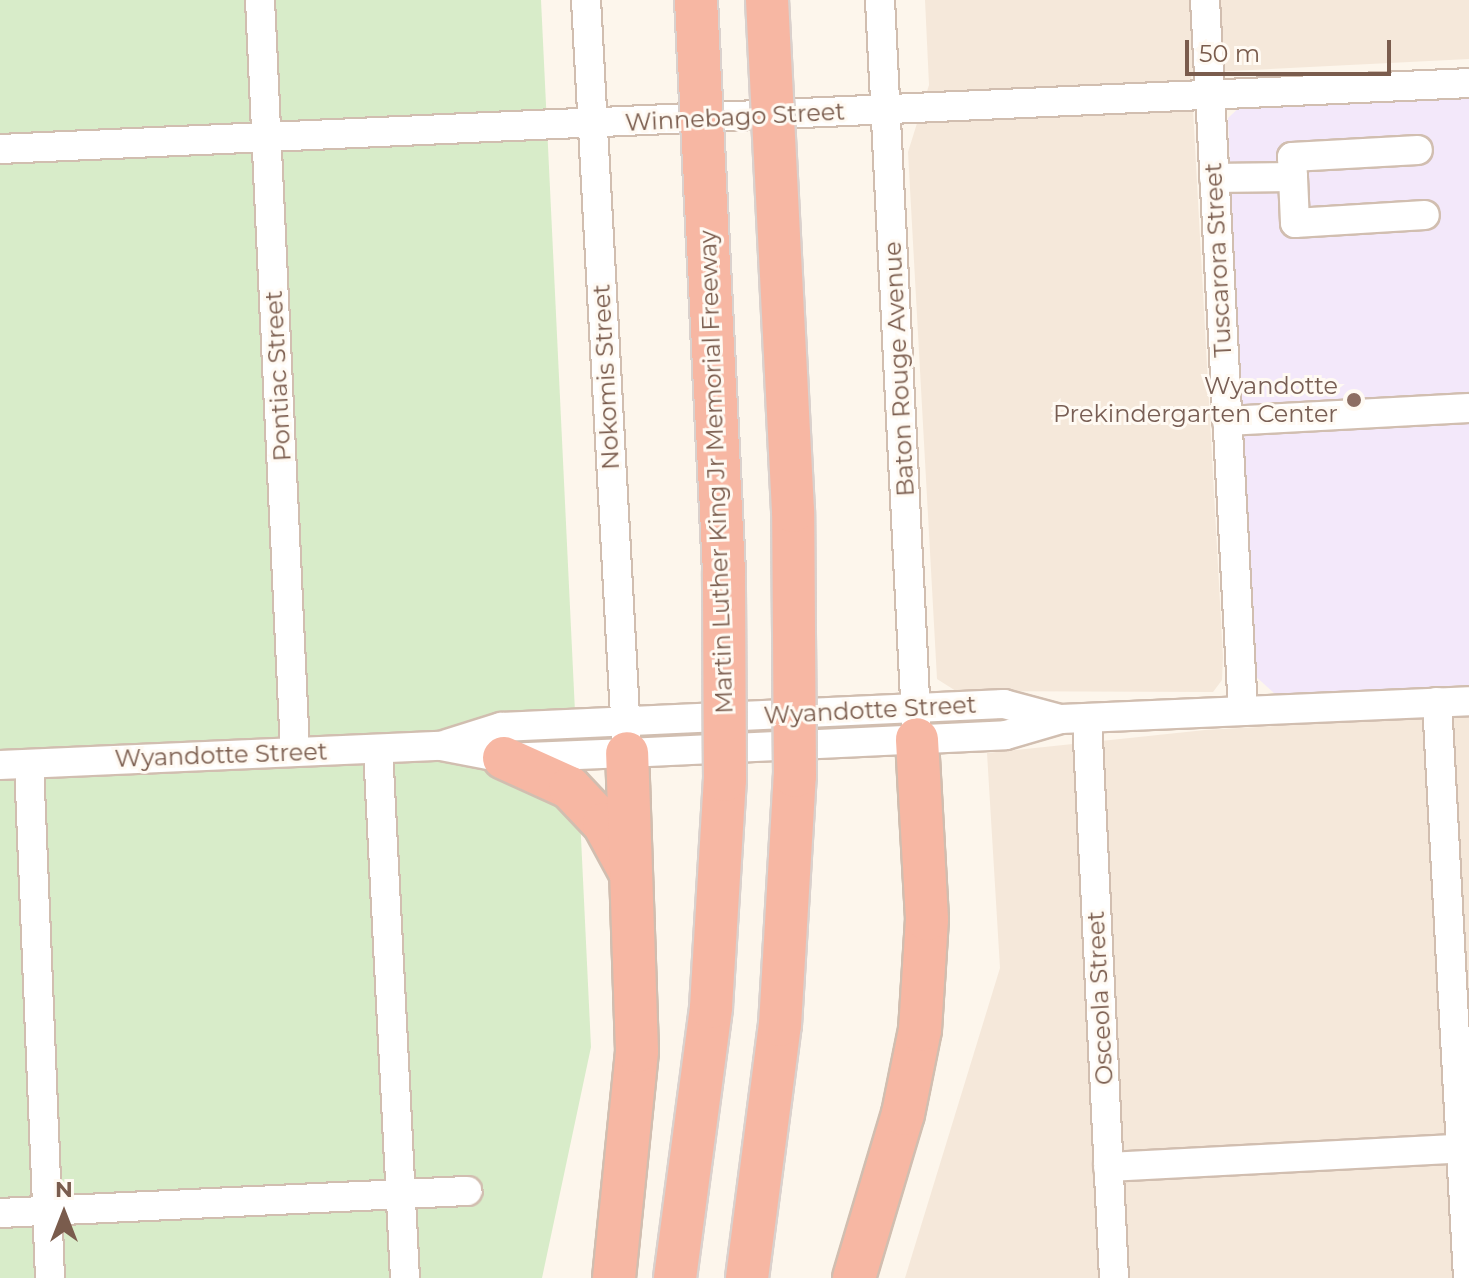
<!DOCTYPE html>
<html>
<head>
<meta charset="utf-8">
<style>
	body { margin:0 }
	#map { position:relative; width:1469px; height:1278px; overflow:hidden; background:#fdf6ec; font-family:Montserrat,sans-serif }
	div>[style] { position:absolute }
	.residential>* { inset:0; background:#f5e8da }
	.education>* { inset:0; background:#f3e8fa }
	.green>* { inset:0; background:#d8ecc9 }
	.roads { filter:drop-shadow(2px 0 #d1beb0) drop-shadow(-2px 0 #d1beb0) drop-shadow(0 2px #d1beb0) drop-shadow(0 -2px #d1beb0) }
	.minor>* { height:28px; margin:-14px; padding:0 14px; transform-origin:14px; border-radius:14px; background:#fff }
	.highway>* { height:42px; margin:-21px; padding:0 21px; transform-origin:21px; border-radius:21px; background:#f7b7a3 }
	.bridges { filter:drop-shadow(2px 0 #dad1cd) drop-shadow(-2px 0 #dad1cd) drop-shadow(0 2px #dad1cd) drop-shadow(0 -2px #dad1cd) }
	.highway-bridge>* { height:42px; margin:-21px; padding:0 21px; transform-origin:21px; border-radius:21px; background:#f7b7a3 }
	.dots>* { width:22px; height:22px; translate:-50% -50%; box-sizing:border-box; border:4px solid #fffaf3; border-radius:50% }
	span { translate:-50% -50%; white-space:nowrap; text-align:center; line-height:1.15; -webkit-text-stroke:6px #fffaf3; paint-order:stroke }
	.street-label { font-size:24px; color:#7a5c4d }
	.education-label { font-size:24px; color:#785e54 }
	.right { translate:-100% -50%; text-align:right }
	.north { position:absolute; left:24px; top:1174px; width:80px; height:80px; -webkit-text-stroke:6px #fffaf3; paint-order:stroke; rotate:0deg; font-size:22px; font-weight:700; line-height:32px; text-align:center; color:#7a5c4d }
	.north::after { content:''; display:block; margin:auto; width:28px; height:36px; background:#7a5c4d; clip-path:polygon(50% 0,100% 100%,50% 72%,0 100%) }
	.scale { position:absolute; left:1185px; top:40px; width:206px; height:36px; box-sizing:border-box; border:4px solid #7a5c4d; border-top:0; padding-left:10px; font-size:24px; line-height:28px; white-space:nowrap; color:#7a5c4d; -webkit-text-stroke:6px #fffaf3; paint-order:stroke }
</style>
</head>
<body>
<div id="map">
	<div class="residential">
		<i style="clip-path:polygon(925px 0,1469px 0,1469px 59px,1191px 73px,1223px 657px,1222px 680px,1213px 692px,956px 691px,937px 679px,908px 152px,929px 85px)"></i>
		<i style="clip-path:polygon(1469px 715px,1469px 1278px,905px 1278px,1000px 968px,987px 753px,1205px 730px)"></i>
	</div>
	<div class="education">
		<i style="clip-path:polygon(1469px 93px,1469px 685px,1276px 695px,1253px 674px,1228px 118px,1241px 106px)"></i>
	</div>
	<div class="green">
		<i style="clip-path:polygon(0 0,541px 0,591px 1047px,542px 1278px,0 1278px)"></i>
	</div>
	<div class="roads">
		<div class="minor">
			<i style="left:260px;top:0;width:752px;rotate:87.33deg"></i>
			<i style="left:586px;top:0;width:754px;rotate:86.88deg"></i>
			<i style="left:880px;top:0;width:740px;rotate:87.13deg"></i>
			<i style="left:1205px;top:0;width:712px;rotate:86.94deg"></i>
			<i style="left:0;top:149px;width:1470px;rotate:-2.57deg"></i>
			<i style="left:1293px;top:177px;width:46px;rotate:87.5deg"></i>
			<i style="left:1295px;top:223px;width:130px;rotate:-3.5deg"></i>
			<i style="left:1214px;top:178px;width:79px;rotate:-0.7deg"></i>
			<i style="left:1293px;top:177px;width:20px;rotate:-93deg"></i>
			<i style="left:1292px;top:157px;width:126px;rotate:-3.2deg"></i>
			<i style="left:1227px;top:421px;width:242px;rotate:-3.1deg"></i>
			<i style="left:1437px;top:702px;width:577px;rotate:86.92deg"></i>
			<i style="left:1087px;top:718px;width:561px;rotate:87.24deg"></i>
			<i style="left:447px;top:744px;width:57px;rotate:-17.5deg"></i>
			<i style="left:501px;top:727px;width:504px;rotate:-2.62deg"></i>
			<i style="left:1004px;top:704px;width:58px;rotate:15deg"></i>
			<i style="left:378px;top:749px;width:530px;rotate:87.08deg"></i>
			<i style="left:29px;top:764px;width:514px;rotate:87.66deg"></i>
			<i style="left:0;top:765px;width:441px;rotate:-2.5deg"></i>
			<i style="left:441px;top:746px;width:64px;rotate:10.8deg"></i>
			<i style="left:504px;top:758px;width:123px;rotate:-2.3deg"></i>
			<i style="left:627px;top:753px;width:379px;rotate:-2.7deg"></i>
			<i style="left:1006px;top:735px;width:57px;rotate:-16.2deg"></i>
			<i style="left:1061px;top:719px;width:408px;rotate:-2.5deg"></i>
			<i style="left:1108px;top:1167px;width:361px;rotate:-3deg"></i>
			<i style="left:0;top:1213px;width:468px;rotate:-2.7deg"></i>
		</div>
		<div class="highway">
			<i style="left:504px;top:758px;width:72px;rotate:24.4deg"></i>
			<i style="left:570px;top:788px;width:50px;rotate:46.6deg"></i>
			<i style="left:604px;top:824px;width:52px;rotate:61.5deg"></i>
			<i style="left:614px;top:1278px;width:228px;rotate:-84.2deg"></i>
			<i style="left:637px;top:1051px;width:298px;rotate:-91.9deg"></i>
			<i style="left:854px;top:1278px;width:171px;rotate:-73.4deg"></i>
			<i style="left:903px;top:1114px;width:86px;rotate:-78.6deg"></i>
			<i style="left:920px;top:1030px;width:111px;rotate:-86.4deg"></i>
			<i style="left:927px;top:919px;width:180px;rotate:-93.2deg"></i>
		</div>
	</div>
	<div class="bridges">
		<div class="highway-bridge">
			<i style="left:675px;top:1278px;width:273px;rotate:-82.4deg"></i>
			<i style="left:711px;top:1007px;width:227px;rotate:-86.5deg"></i>
			<i style="left:725px;top:780px;width:208px;rotate:-90.3deg"></i>
			<i style="left:724px;top:572px;width:573px;rotate:-92.8deg"></i>
			<i style="left:747px;top:1278px;width:255px;rotate:-82.6deg"></i>
			<i style="left:780px;top:1025px;width:249px;rotate:-86.6deg"></i>
			<i style="left:795px;top:776px;width:265px;rotate:-90.4deg"></i>
			<i style="left:793px;top:511px;width:512px;rotate:-92.91deg"></i>
		</div>
	</div>
	<div class="dots">
		<i style="left:1354px;top:400px;background:#8d6e63"></i>
	</div>
	<div class="street-label">
		<span style="left:735px;top:117px;rotate:-3deg">Winnebago Street</span>
		<span style="left:1218px;top:260px;rotate:-93deg">Tuscarora Street</span>
		<span style="left:899px;top:369px;rotate:-93deg">Baton Rouge Avenue</span>
		<span style="left:278px;top:376px;rotate:-93deg">Pontiac Street</span>
		<span style="left:606px;top:377px;rotate:-93deg">Nokomis Street</span>
		<span style="left:716px;top:472px;rotate:-92deg">Martin Luther King Jr Memorial Freeway</span>
		<span style="left:870px;top:710px;rotate:-3deg">Wyandotte Street</span>
		<span style="left:221px;top:755px;rotate:-2deg">Wyandotte Street</span>
		<span style="left:1100px;top:998px;rotate:-93deg">Osceola Street</span>
	</div>
	<div class="education-label">
		<span class="right" style="left:1338px;top:400px">Wyandotte<br>Prekindergarten Center</span>
	</div>
	<div class="north">N</div>
	<div class="scale">50 m</div>
</div>
</body>
</html>
